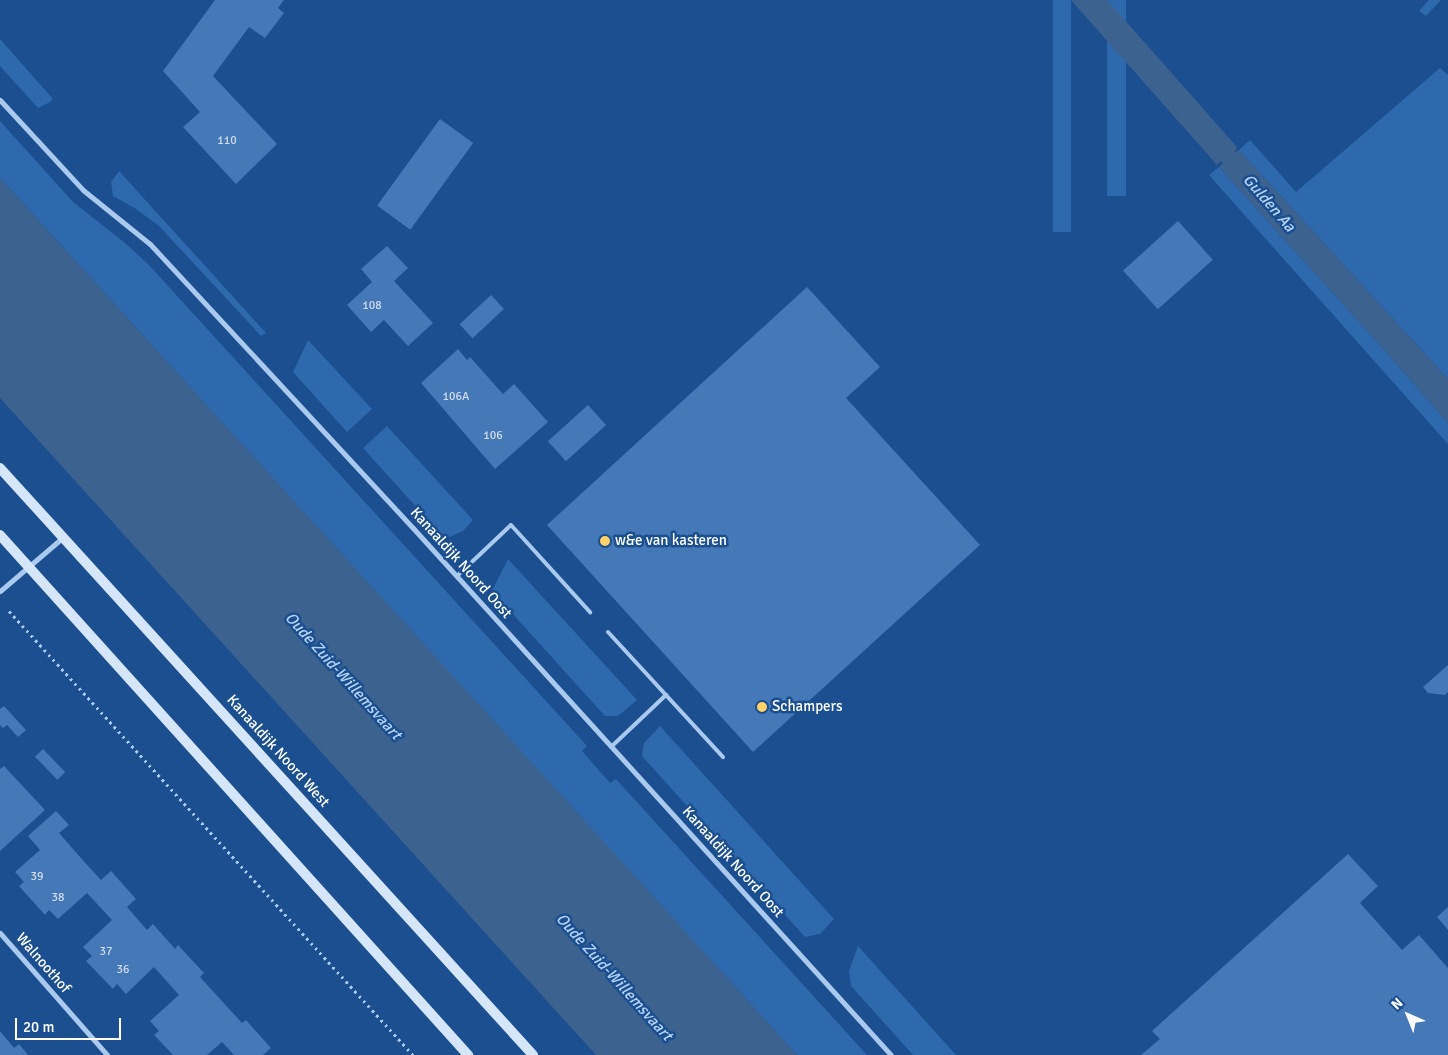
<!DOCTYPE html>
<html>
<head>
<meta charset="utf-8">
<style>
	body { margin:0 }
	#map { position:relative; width:1448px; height:1055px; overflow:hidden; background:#1b4f8f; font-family:Signika,sans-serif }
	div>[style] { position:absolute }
	.green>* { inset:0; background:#2e69ad; transform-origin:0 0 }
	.water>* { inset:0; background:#3c6290 }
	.building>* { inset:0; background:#4478b7; transform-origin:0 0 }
	.path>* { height:3px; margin-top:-1.5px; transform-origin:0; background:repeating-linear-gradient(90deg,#a9c9ee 0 2.5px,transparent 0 6.5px) }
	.lane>* { height:4px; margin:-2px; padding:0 2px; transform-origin:2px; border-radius:2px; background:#a9c9ee }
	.street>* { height:5px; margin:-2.5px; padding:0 2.5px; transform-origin:2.5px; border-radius:2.5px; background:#a9c9ee }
	.secondary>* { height:10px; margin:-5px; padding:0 5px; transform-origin:5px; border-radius:5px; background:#d6e6fa }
	.dots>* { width:14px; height:14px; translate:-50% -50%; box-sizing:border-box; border:2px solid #1b4f8f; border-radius:50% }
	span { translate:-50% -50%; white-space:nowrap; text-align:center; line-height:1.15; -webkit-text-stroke:5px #1b4f8f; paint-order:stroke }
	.number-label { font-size:12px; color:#d0dded }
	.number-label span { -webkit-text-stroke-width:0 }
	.poi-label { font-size:15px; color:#fff }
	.left { translate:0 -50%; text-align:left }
	.street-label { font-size:15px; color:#fff }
	.water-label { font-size:16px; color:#b5d3f5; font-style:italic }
	.north { position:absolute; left:1383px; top:990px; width:50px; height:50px; -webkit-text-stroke:4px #1b4f8f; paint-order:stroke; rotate:316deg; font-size:14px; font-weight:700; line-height:20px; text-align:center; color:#fff }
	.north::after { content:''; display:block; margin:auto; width:18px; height:22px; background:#fff; clip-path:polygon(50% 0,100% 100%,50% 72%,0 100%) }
	.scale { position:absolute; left:15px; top:1018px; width:106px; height:22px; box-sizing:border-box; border:2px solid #fff; border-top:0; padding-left:6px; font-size:15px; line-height:18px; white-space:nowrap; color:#fff; -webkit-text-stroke:4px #1b4f8f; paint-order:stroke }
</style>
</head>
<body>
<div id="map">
	<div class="green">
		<i style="left:1053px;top:0;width:18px;height:232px"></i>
		<i style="left:1107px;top:0;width:19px;height:196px"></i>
		<i style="clip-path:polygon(1429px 0,1441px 0,1426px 16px,1419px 11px)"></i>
		<i style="clip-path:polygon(0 39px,53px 99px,50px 102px,38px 108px,0 66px)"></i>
		<i style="clip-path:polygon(1440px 68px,1448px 75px,1448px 379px,1239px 150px,1250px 140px,1296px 192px)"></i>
		<i style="clip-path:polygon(0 121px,73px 202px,124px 242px,149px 265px,587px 746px,582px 751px,610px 783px,616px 779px,867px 1055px,797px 1055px,0 178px)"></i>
		<i style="clip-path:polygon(1219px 167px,1388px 354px,1448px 423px,1448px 444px,1209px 175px)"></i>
		<i style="clip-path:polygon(119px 171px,266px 333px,261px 336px,159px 226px,136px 209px,113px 196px,111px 182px)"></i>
		<i style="clip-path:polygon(308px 340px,372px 409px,347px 432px,293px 372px)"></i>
		<i style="clip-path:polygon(387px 426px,473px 520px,463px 531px,445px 539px,363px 448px)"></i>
		<i style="clip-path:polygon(508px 559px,637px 700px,618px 716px,605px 716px,492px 591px)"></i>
		<i style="clip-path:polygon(660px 726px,834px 919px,820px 934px,805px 937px,642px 756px,644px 743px)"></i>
		<i style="clip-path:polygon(858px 946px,956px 1055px,913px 1055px,851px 986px,849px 971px)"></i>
	</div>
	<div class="water">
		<i style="clip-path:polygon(1071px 0,1107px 0,1237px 147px,1234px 153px,1239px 150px,1448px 379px,1448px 423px,1388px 354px,1219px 167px,1223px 163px,1221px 161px,1217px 165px)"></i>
		<i style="clip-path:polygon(0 178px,635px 876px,797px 1055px,596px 1055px,0 398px)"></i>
	</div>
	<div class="building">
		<i style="clip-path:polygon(215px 0,284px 0,278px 8px,284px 13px,265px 38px,249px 27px,213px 76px,277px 144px,236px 184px,183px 127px,200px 112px,163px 71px)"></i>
		<i style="left:440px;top:119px;width:41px;height:107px;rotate:36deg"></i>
		<i style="left:1178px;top:221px;width:52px;height:74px;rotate:48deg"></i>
		<i style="clip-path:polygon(387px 246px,408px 268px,394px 281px,433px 323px,408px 346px,384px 320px,371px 332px,347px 305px,372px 282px,361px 269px)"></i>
		<i style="clip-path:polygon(807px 287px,880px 367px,846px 398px,980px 545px,753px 752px,547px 525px)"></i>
		<i style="left:491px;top:295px;width:19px;height:43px;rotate:47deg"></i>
		<i style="clip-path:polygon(458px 349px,467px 360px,470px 357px,503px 394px,514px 384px,548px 422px,495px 469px,421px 383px)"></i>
		<i style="left:588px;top:405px;width:27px;height:54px;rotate:48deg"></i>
		<i style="clip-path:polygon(1448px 665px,1448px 692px,1445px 695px,1428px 693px,1423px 687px)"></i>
		<i style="clip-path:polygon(4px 706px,26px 730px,18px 737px,7px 725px,3px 728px,0 725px,0 709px)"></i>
		<i style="left:43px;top:749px;width:32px;height:11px;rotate:46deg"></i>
		<i style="clip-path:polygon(4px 766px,45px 810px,0 851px,0 769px)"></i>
		<i style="clip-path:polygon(56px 811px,69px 825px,59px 833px,80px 857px,101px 880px,111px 871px,136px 899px,127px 907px,147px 930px,153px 924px,175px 949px,178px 945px,204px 973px,200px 977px,242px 1023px,246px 1020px,271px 1048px,263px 1055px,234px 1055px,222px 1042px,207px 1055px,173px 1055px,154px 1035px,159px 1031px,150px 1021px,179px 995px,154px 967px,126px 994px,117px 984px,113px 989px,86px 961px,92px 956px,83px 947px,112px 920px,87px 893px,58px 919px,49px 910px,45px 915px,19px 886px,24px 882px,15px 872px,40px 850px,28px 836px)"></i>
		<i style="clip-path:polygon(1348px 854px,1378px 886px,1360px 903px,1402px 950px,1419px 935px,1448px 968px,1448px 1055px,1141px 1055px,1160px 1039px,1152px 1031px)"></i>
		<i style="clip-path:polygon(1448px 907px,1448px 930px,1437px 917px)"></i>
		<i style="clip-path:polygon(0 1031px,14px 1048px,19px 1044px,28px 1055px,0 1055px)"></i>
	</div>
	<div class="path">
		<i style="left:9px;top:611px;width:600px;rotate:47.7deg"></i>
	</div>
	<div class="lane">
		<i style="left:457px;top:576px;width:74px;rotate:-43.4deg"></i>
		<i style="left:511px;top:525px;width:118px;rotate:47.8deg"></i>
		<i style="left:608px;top:632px;width:170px;rotate:47.4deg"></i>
		<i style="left:611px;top:747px;width:76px;rotate:-43.4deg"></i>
	</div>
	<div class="street">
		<i style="left:0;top:100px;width:122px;rotate:47.3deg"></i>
		<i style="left:83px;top:190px;width:86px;rotate:38.9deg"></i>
		<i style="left:150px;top:244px;width:387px;rotate:47.2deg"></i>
		<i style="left:413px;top:528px;width:711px;rotate:47.79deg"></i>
		<i style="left:0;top:591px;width:82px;rotate:-40.5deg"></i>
		<i style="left:0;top:933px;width:162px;rotate:48.7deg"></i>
	</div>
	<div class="secondary">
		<i style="left:0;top:468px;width:793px;rotate:47.76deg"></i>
		<i style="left:0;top:535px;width:700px;rotate:48.01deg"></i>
	</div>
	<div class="dots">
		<i style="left:605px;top:541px;background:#ffd166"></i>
		<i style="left:762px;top:707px;background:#ffd166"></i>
	</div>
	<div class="number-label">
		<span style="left:227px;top:141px">110</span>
		<span style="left:372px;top:306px">108</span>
		<span style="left:456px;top:397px">106A</span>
		<span style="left:493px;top:436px">106</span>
		<span style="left:37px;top:877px">39</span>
		<span style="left:58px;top:898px">38</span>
		<span style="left:106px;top:952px">37</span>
		<span style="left:123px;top:970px">36</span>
	</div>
	<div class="poi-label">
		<span class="left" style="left:615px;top:541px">w&amp;e van kasteren</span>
		<span class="left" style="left:772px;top:707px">Schampers</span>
	</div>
	<div class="street-label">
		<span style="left:461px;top:563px;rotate:48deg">Kanaaldijk Noord Oost</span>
		<span style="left:278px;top:751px;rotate:48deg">Kanaaldijk Noord West</span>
		<span style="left:733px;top:862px;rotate:48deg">Kanaaldijk Noord Oost</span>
		<span style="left:43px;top:963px;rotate:49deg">Walnoothof</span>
	</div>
	<div class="water-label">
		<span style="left:1269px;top:203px;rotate:49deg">Gulden Aa</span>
		<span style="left:343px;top:676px;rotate:48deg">Oude Zuid-Willemsvaart</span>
		<span style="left:614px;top:977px;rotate:48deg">Oude Zuid-Willemsvaart</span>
	</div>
	<div class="north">N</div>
	<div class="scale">20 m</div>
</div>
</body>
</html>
